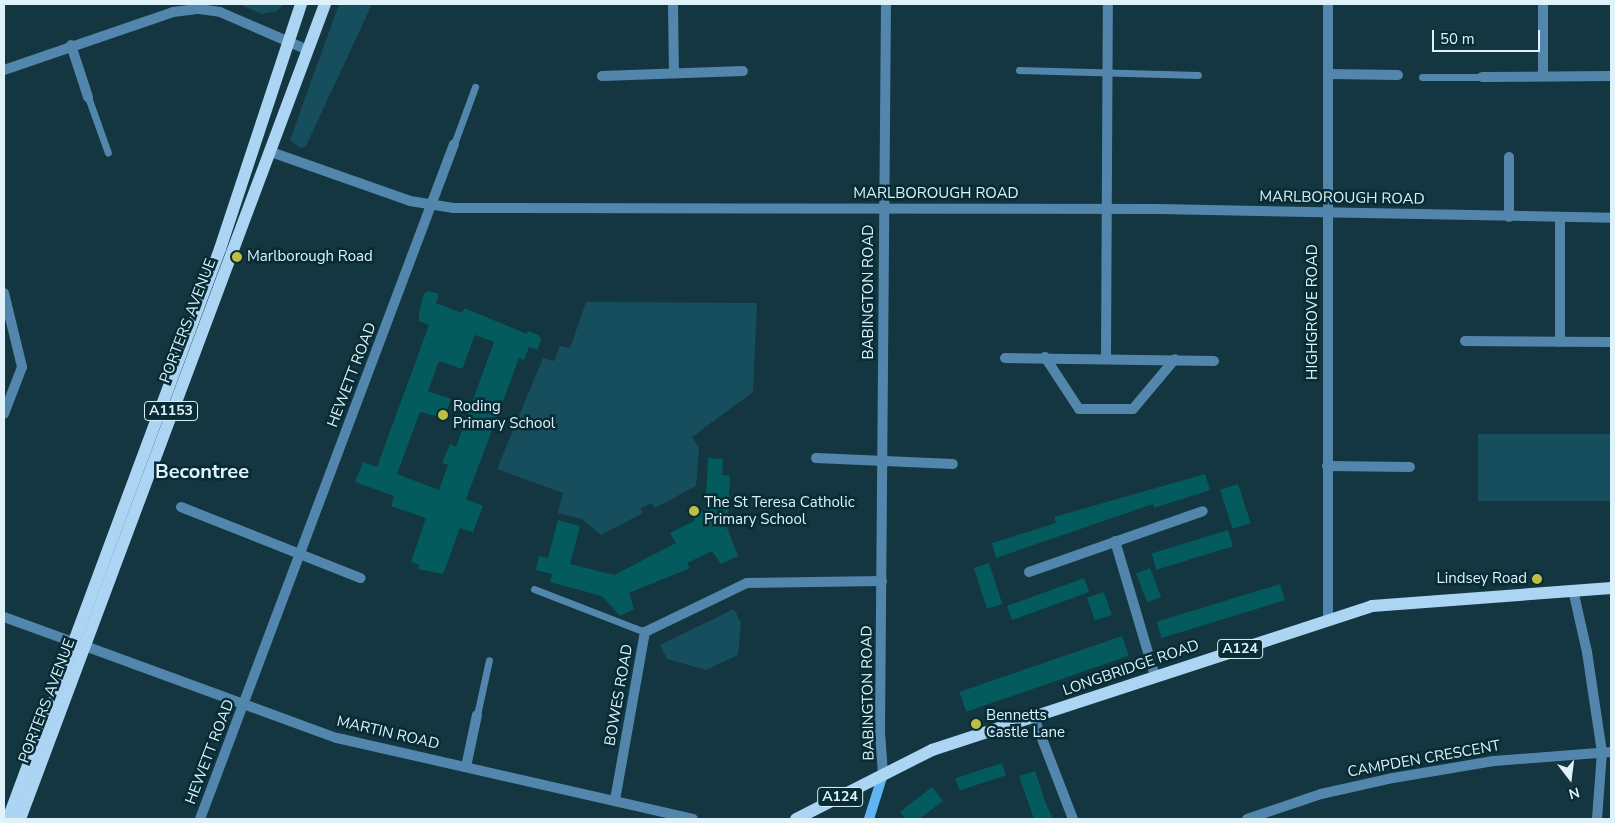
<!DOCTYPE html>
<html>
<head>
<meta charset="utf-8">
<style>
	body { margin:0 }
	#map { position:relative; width:1615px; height:823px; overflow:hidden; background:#133640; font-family:"Nunito Sans",sans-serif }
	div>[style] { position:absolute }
	.green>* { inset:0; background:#174e5d; transform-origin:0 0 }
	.building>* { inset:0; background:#045b5d; transform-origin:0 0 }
	.lane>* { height:7px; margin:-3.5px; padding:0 3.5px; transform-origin:3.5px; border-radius:3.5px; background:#5286ac }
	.street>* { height:10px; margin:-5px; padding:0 5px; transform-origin:5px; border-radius:5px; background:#5286ac }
	.secondary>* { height:10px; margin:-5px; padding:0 5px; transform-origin:5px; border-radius:5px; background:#5eb5f2 }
	.primary>* { height:12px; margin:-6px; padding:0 6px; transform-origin:6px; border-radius:6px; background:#acd4f3 }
	.dots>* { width:14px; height:14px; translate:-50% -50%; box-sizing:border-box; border:2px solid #072c35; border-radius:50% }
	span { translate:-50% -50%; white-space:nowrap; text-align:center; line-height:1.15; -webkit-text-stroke:5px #072c35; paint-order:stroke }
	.shield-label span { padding:1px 4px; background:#072c35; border:1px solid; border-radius:4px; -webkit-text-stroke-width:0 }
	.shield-label { font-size:14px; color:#dff2f9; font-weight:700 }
	.street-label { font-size:15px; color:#dff2f9 }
	.poi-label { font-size:15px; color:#dff2f9 }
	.left { translate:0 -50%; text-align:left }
	.right { translate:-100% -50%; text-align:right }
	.district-label { font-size:20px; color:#dff2f9; font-weight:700 }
	.frame { position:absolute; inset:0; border:5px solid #dff2f9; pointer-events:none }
	.north { position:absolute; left:1545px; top:753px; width:50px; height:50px; -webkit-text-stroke:4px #072c35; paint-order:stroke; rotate:165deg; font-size:14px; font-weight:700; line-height:20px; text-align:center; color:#dff2f9 }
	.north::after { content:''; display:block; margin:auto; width:18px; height:22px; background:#dff2f9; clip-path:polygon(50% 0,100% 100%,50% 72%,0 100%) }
	.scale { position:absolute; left:1432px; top:30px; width:108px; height:22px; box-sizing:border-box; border:2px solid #dff2f9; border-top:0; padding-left:6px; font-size:15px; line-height:18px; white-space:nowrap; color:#dff2f9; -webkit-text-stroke:4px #072c35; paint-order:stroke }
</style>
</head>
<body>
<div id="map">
	<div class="green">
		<i style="clip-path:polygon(239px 4px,284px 4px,277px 11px,262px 14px)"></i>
		<i style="clip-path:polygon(339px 4px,372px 4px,306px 146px,300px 148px,290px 140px)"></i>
		<i style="clip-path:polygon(586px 302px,757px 303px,753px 392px,692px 437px,699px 448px,696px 486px,655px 508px,651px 503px,640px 509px,643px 513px,601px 535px,582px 519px,558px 513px,563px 493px,497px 469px,543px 358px,554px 361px,560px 346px,570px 348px)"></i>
		<i style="left:1611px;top:434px;width:67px;height:133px;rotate:90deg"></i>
		<i style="clip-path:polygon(734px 609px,741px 623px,738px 655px,706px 670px,667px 659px,660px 645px)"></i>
	</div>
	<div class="building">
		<i style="clip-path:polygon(evenodd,429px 291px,439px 294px,436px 303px,462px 313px,464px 308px,527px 334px,528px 331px,539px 335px,541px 341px,537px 350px,529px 347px,524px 360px,519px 358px,466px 499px,483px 506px,473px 532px,460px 528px,443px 574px,418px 569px,419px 565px,411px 562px,426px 518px,391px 506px,394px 496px,355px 482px,363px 462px,377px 467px,429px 325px,419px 321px,419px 313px,424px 293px,429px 291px,475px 335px,494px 342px,456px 447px,450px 444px,442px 463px,448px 465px,439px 490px,397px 474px,420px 412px,444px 418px,451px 399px,428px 391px,439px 361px,462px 369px,475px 335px)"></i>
		<i style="clip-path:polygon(708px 458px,723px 459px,722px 475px,730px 476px,727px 528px,738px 556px,721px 564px,712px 551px,687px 563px,690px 568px,629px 593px,634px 609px,620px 616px,602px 596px,550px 582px,552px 574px,536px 570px,539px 556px,548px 558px,558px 520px,580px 526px,570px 564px,614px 575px,676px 543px,670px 533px,694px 521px,695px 511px,705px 512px)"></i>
		<i style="clip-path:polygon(1205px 474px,1210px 490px,1154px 508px,1153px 504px,996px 558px,992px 543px,1056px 523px,1054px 517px)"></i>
		<i style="left:1238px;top:484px;width:41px;height:19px;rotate:72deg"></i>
		<i style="left:1228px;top:530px;width:17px;height:80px;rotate:73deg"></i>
		<i style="left:989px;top:563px;width:43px;height:16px;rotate:72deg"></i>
		<i style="left:1150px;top:568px;width:31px;height:15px;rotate:69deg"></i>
		<i style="left:1084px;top:578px;width:15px;height:82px;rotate:70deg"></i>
		<i style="left:1280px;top:584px;width:17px;height:129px;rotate:73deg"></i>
		<i style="left:1104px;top:592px;width:24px;height:18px;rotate:71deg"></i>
		<i style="left:1122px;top:636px;width:21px;height:172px;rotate:71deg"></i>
		<i style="left:1002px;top:763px;width:13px;height:49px;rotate:72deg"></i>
		<i style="clip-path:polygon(1035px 771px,1046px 804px,1053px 819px,1034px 819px,1019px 776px)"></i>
		<i style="clip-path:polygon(932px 787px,943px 801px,919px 819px,905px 819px,900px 812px)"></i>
	</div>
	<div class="lane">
		<i style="left:1019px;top:70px;width:179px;rotate:1.6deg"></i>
		<i style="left:1422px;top:77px;width:60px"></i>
		<i style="left:88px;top:97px;width:59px;rotate:70.3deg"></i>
		<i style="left:454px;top:144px;width:61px;rotate:-69.8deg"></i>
		<i style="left:534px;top:589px;width:119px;rotate:21.2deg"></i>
		<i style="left:477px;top:715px;width:56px;rotate:-77.7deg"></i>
	</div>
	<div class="street">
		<i style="left:673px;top:4px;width:69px;rotate:89.2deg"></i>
		<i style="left:71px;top:45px;width:55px;rotate:71.9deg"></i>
		<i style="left:4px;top:70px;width:179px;rotate:-18.9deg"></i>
		<i style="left:173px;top:12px;width:26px;rotate:-7deg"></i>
		<i style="left:199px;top:9px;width:21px;rotate:8deg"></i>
		<i style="left:220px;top:12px;width:96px;rotate:23.4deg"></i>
		<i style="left:1328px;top:74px;width:70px;rotate:0.8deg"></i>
		<i style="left:602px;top:76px;width:141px;rotate:-2deg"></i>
		<i style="left:1543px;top:76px;width:72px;rotate:-90deg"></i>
		<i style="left:1482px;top:77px;width:129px;rotate:-0.4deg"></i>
		<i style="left:271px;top:152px;width:147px;rotate:19.4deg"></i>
		<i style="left:410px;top:201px;width:44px;rotate:9.2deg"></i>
		<i style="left:453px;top:208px;width:705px;rotate:0.08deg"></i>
		<i style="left:1158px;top:209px;width:453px;rotate:1.1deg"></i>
		<i style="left:1509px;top:157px;width:60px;rotate:90deg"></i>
		<i style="left:4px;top:293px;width:76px;rotate:76.3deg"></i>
		<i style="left:22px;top:367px;width:50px;rotate:111deg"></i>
		<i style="left:1465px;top:341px;width:146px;rotate:0.4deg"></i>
		<i style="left:1560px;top:342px;width:124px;rotate:-90deg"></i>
		<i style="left:1045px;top:357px;width:62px;rotate:56.8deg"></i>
		<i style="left:1079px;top:409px;width:54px"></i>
		<i style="left:1133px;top:409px;width:65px;rotate:-50deg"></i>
		<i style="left:1106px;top:357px;width:353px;rotate:-89.7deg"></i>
		<i style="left:1005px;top:358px;width:209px;rotate:0.8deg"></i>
		<i style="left:816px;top:458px;width:137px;rotate:2.5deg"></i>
		<i style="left:1327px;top:466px;width:83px;rotate:0.7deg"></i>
		<i style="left:181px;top:507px;width:193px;rotate:21.6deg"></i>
		<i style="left:1115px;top:541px;width:141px;rotate:73.5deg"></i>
		<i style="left:1029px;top:572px;width:184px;rotate:-19.3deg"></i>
		<i style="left:1573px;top:590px;width:64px;rotate:77.3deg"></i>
		<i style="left:1587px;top:652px;width:101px;rotate:81.5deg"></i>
		<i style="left:1602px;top:752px;width:67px;rotate:94.3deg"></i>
		<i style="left:4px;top:617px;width:73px;rotate:19.9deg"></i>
		<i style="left:1328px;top:620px;width:616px;rotate:-90deg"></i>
		<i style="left:85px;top:646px;width:268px;rotate:20.1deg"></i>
		<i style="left:337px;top:738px;width:365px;rotate:12.8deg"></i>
		<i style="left:1034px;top:718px;width:108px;rotate:68.9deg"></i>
		<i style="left:466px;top:767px;width:53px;rotate:-78.1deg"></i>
		<i style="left:883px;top:774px;width:42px;rotate:-94.1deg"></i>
		<i style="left:880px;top:732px;width:728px;rotate:-89.53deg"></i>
		<i style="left:615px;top:800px;width:171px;rotate:-79.9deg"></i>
		<i style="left:645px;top:632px;width:113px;rotate:-25.7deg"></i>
		<i style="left:747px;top:583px;width:135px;rotate:-0.8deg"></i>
		<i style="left:200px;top:819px;width:721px;rotate:-69.38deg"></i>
		<i style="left:1247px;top:819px;width:78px;rotate:-18.7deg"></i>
		<i style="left:1321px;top:794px;width:74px;rotate:-12.5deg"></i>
		<i style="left:1393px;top:778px;width:102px;rotate:-9.6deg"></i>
		<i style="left:1494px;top:761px;width:117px;rotate:-4.4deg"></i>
	</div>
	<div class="secondary">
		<i style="left:869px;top:819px;width:47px;rotate:-72.7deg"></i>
	</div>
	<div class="primary">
		<i style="left:8px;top:819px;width:608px;rotate:-69.6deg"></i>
		<i style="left:220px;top:249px;width:258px;rotate:-71.7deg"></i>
		<i style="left:20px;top:819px;width:870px;rotate:-69.48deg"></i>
		<i style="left:796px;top:819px;width:153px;rotate:-26.9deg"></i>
		<i style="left:932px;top:750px;width:463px;rotate:-18.1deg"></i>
		<i style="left:1372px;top:606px;width:240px;rotate:-4.3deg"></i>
	</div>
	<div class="dots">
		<i style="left:237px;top:257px;background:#bfbe42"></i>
		<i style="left:443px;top:415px;background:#bfbe42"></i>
		<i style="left:694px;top:511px;background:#bfbe42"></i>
		<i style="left:1537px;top:579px;background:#bfbe42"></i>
		<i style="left:976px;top:724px;background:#bfbe42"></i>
	</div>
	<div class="shield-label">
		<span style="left:171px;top:411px">A1153</span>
		<span style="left:1240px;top:649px">A124</span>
		<span style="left:840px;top:797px">A124</span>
	</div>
	<div class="street-label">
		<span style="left:936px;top:194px">MARLBOROUGH ROAD</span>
		<span style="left:1342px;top:198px;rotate:1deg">MARLBOROUGH ROAD</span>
		<span style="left:869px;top:292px;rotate:-90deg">BABINGTON ROAD</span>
		<span style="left:1313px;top:312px;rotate:-90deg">HIGHGROVE ROAD</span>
		<span style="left:188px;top:321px;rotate:-69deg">PORTERS AVENUE</span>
		<span style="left:352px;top:375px;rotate:-69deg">HEWETT ROAD</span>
		<span style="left:1131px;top:668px;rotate:-19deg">LONGBRIDGE ROAD</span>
		<span style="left:868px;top:693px;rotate:-91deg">BABINGTON ROAD</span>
		<span style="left:619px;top:695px;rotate:-80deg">BOWES ROAD</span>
		<span style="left:47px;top:701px;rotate:-69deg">PORTERS AVENUE</span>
		<span style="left:388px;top:733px;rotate:13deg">MARTIN ROAD</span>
		<span style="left:210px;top:752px;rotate:-69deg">HEWETT ROAD</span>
		<span style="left:1424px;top:759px;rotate:-10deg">CAMPDEN CRESCENT</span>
	</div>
	<div class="poi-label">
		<span class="left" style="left:247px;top:257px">Marlborough Road</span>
		<span class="left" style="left:453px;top:415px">Roding<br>Primary School</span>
		<span class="left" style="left:704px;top:511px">The St Teresa Catholic<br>Primary School</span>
		<span class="right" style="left:1527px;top:579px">Lindsey Road</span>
		<span class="left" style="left:986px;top:724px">Bennetts<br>Castle Lane</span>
	</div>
	<div class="district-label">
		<span style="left:202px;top:471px">Becontree</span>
	</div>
	<div class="frame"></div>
	<div class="north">N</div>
	<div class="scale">50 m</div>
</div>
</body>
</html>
